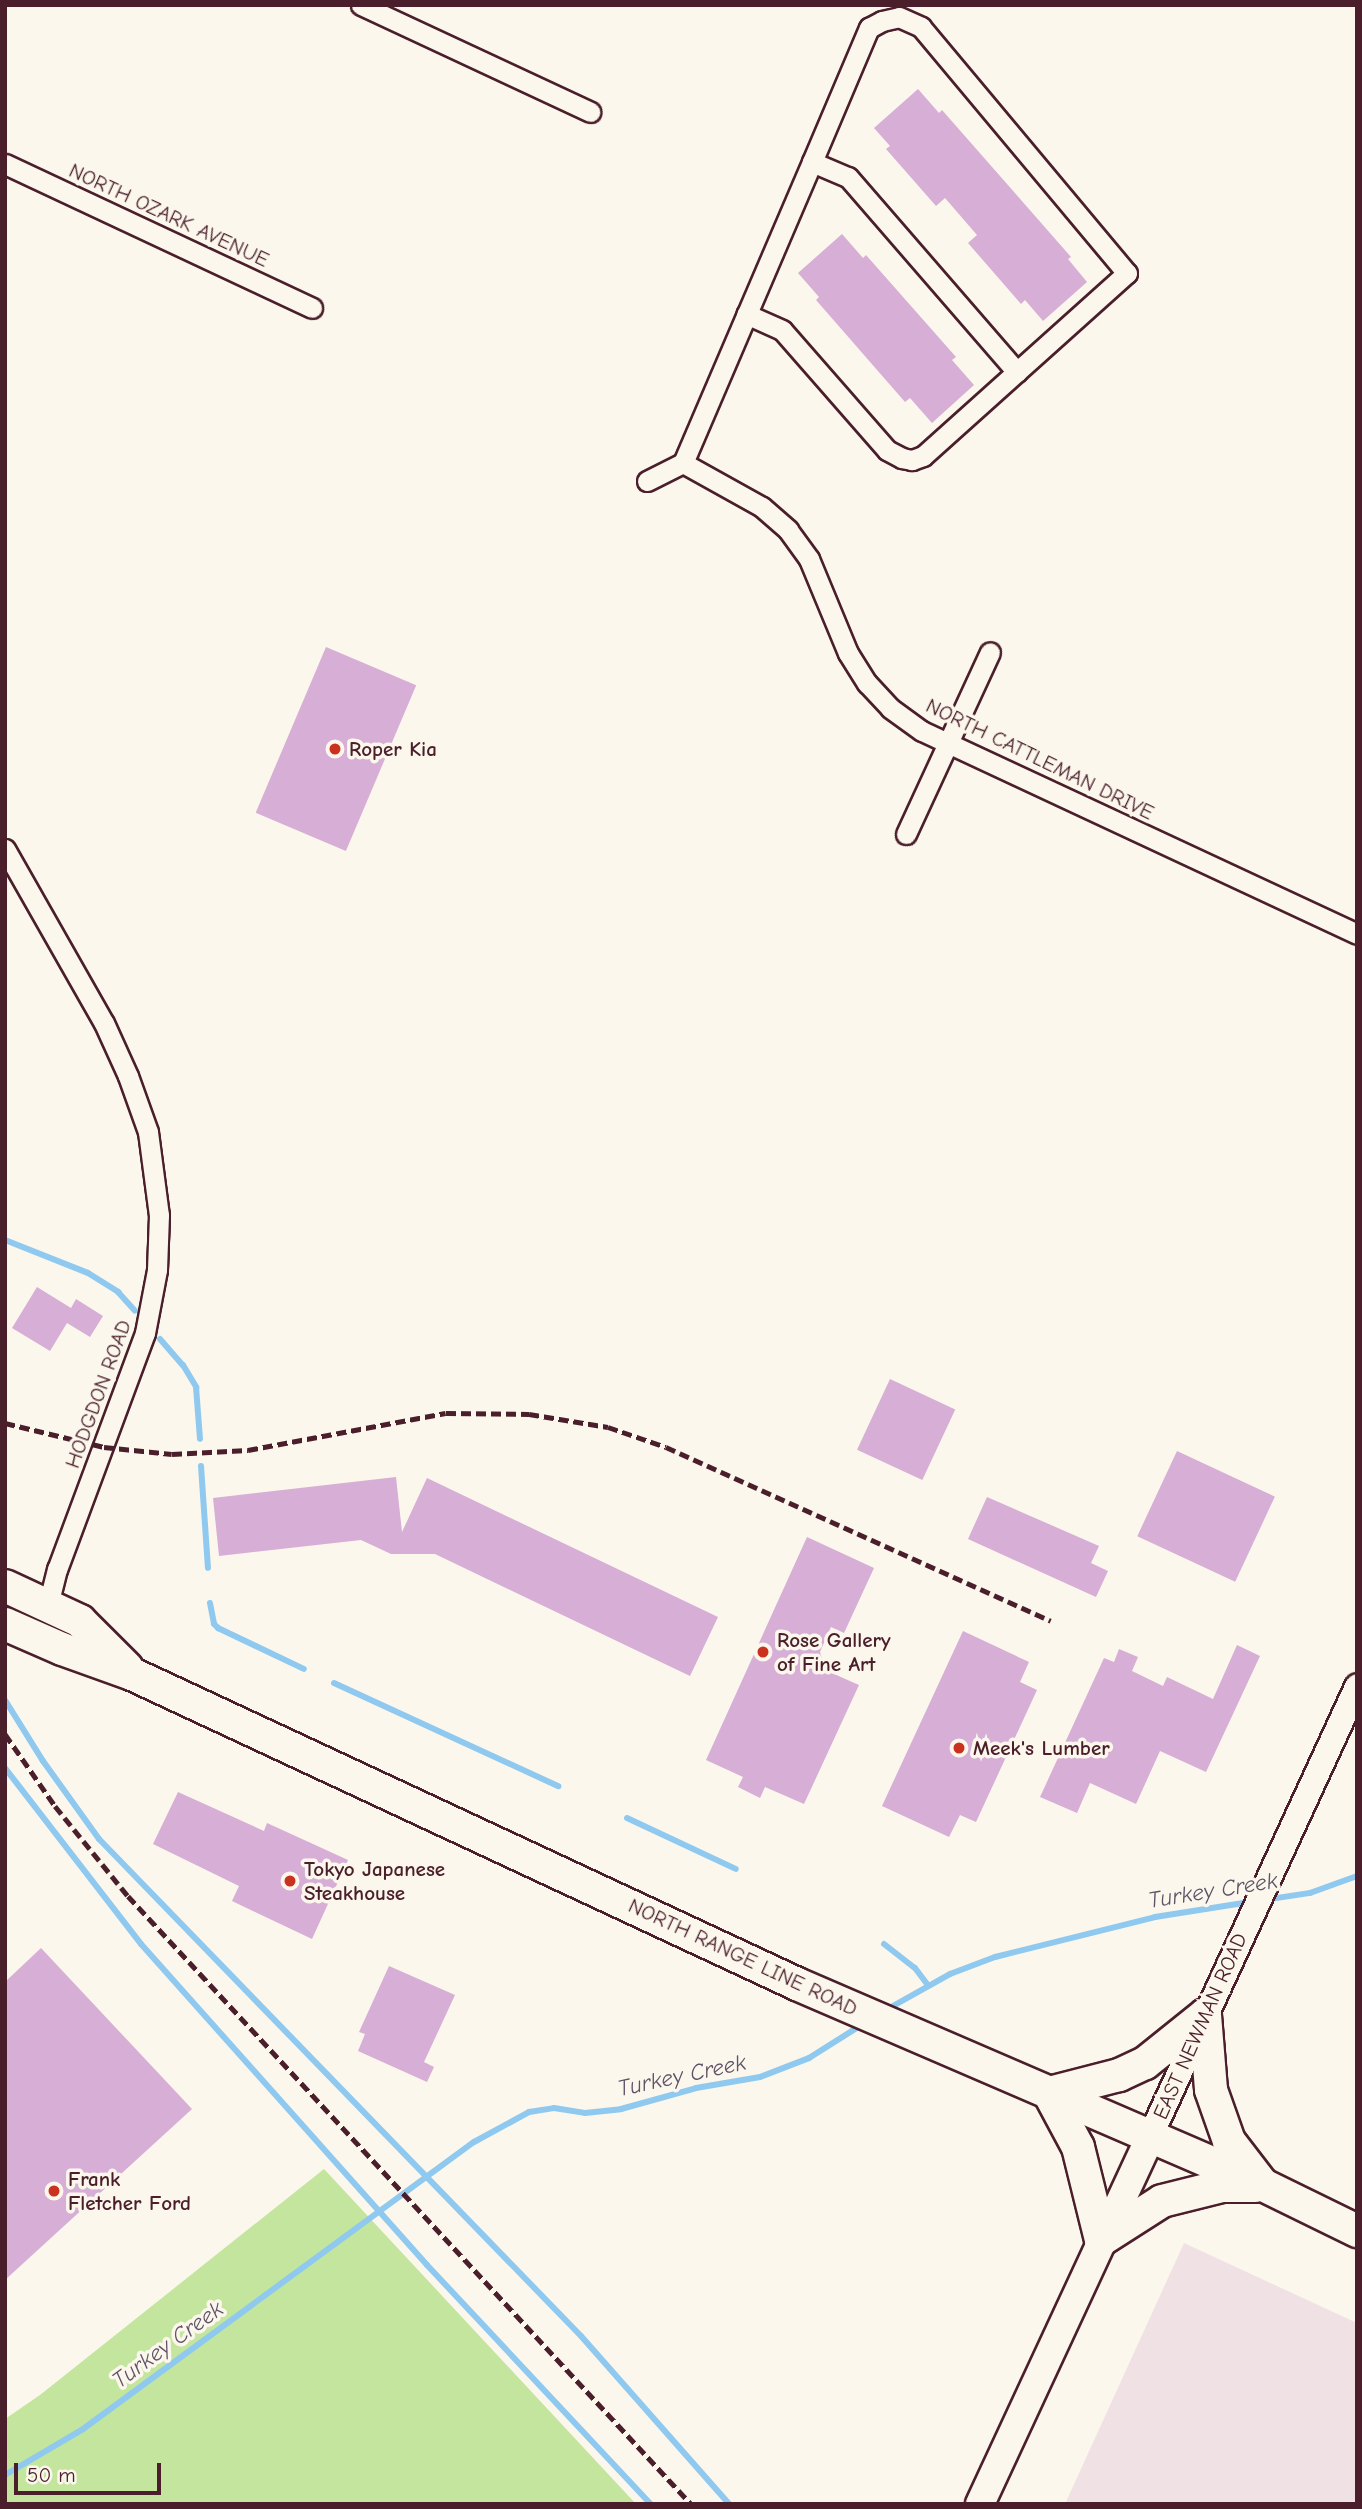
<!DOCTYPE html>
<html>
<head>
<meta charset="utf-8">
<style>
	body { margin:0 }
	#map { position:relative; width:1362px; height:2509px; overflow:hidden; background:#fbf7ec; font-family:"Comic Neue",sans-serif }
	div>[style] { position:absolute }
	.built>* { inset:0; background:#f0e1e5 }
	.green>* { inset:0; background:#c4e59d }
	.stream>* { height:6px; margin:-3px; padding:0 3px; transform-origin:3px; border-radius:3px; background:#8fc9ef }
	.building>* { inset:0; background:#d6aed6; transform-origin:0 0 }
	.roads { filter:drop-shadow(2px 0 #4a1f2b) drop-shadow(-2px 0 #4a1f2b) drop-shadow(0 2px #4a1f2b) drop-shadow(0 -2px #4a1f2b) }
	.minor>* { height:19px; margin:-9.5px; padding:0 9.5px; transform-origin:9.5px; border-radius:9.5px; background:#fbf7ec }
	.tertiary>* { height:24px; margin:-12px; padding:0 12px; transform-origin:12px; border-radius:12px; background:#fbf7ec }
	.secondary>* { height:28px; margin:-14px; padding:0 14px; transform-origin:14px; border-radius:14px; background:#fbf7ec }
	.primary>* { height:32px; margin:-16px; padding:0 16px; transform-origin:16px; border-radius:16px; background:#fbf7ec }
	.rail>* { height:5px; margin-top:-2.5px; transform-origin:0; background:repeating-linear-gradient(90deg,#4a1f2b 0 10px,transparent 0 15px) }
	.dots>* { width:19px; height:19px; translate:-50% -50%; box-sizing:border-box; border:4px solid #fbf7ec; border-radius:50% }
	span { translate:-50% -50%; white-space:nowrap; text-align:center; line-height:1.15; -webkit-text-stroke:7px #fbf7ec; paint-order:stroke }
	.street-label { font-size:21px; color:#4a1f2b }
	.poi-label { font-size:21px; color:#4a1f2b; font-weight:700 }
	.left { translate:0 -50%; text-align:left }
	.water-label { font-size:23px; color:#5f5266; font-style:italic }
	.frame { position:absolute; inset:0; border:7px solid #4a1f2b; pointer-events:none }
	.scale { position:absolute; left:14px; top:2463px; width:147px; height:32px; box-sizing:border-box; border:4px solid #4a1f2b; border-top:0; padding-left:9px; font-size:21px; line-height:24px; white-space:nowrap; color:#4a1f2b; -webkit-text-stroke:5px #fbf7ec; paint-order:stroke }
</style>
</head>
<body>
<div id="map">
	<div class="built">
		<i style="clip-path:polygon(1184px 2243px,1357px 2323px,1357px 2504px,1065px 2504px)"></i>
	</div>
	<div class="green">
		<i style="clip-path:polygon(324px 2169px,636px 2504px,5px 2504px,5px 2419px,40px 2395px)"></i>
	</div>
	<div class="stream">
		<i style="left:5px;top:1240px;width:89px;rotate:21.7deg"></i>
		<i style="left:88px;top:1273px;width:36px;rotate:32deg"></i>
		<i style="left:118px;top:1292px;width:25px;rotate:48deg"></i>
		<i style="left:160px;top:1339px;width:35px;rotate:49deg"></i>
		<i style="left:183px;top:1365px;width:26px;rotate:59deg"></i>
		<i style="left:196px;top:1387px;width:52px;rotate:85.6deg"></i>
		<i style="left:201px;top:1466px;width:102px;rotate:86.1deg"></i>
		<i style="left:210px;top:1603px;width:21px;rotate:79deg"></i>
		<i style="left:214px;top:1624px;width:6px;rotate:45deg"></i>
		<i style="left:218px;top:1628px;width:95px;rotate:25.5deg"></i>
		<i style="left:334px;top:1683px;width:247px;rotate:24.7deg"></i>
		<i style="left:5px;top:1700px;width:72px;rotate:58.1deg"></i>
		<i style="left:43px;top:1761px;width:96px;rotate:54.3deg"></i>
		<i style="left:99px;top:1839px;width:692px;rotate:45.88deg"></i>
		<i style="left:581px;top:2336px;width:224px;rotate:48.6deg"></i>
		<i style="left:5px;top:1768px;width:222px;rotate:52.3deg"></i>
		<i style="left:141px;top:1944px;width:430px;rotate:48.3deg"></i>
		<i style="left:427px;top:2265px;width:328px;rotate:46.9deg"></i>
		<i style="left:627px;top:1818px;width:120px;rotate:25.1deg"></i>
		<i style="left:1264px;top:1900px;width:47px;rotate:-8.7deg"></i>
		<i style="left:1310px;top:1893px;width:50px;rotate:-19.9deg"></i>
		<i style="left:884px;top:1944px;width:39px;rotate:38deg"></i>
		<i style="left:915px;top:1968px;width:21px;rotate:53deg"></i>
		<i style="left:884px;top:2011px;width:76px;rotate:-29.3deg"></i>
		<i style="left:950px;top:1974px;width:48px;rotate:-20.7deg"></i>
		<i style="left:995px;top:1957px;width:165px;rotate:-14deg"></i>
		<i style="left:1155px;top:1917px;width:96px;rotate:-9deg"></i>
		<i style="left:5px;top:2475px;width:91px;rotate:-30.5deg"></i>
		<i style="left:83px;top:2429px;width:485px;rotate:-36.3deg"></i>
		<i style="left:474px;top:2142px;width:63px;rotate:-28.6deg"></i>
		<i style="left:529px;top:2112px;width:25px;rotate:-9deg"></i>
		<i style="left:554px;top:2108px;width:31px;rotate:9deg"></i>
		<i style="left:585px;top:2113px;width:36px;rotate:-6deg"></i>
		<i style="left:621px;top:2109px;width:78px;rotate:-15.6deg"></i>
		<i style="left:696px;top:2088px;width:65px;rotate:-9.8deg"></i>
		<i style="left:760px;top:2077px;width:53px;rotate:-21.2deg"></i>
		<i style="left:809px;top:2058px;width:64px;rotate:-32.2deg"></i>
	</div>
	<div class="building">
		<i style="clip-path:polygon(918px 89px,939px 113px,942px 110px,1071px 257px,1068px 259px,1087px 282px,1043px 321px,1025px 300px,1021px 304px,968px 243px,977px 235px,945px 198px,936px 206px,886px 149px,890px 146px,874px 128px)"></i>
		<i style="clip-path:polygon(842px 234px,863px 258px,866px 255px,956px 357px,952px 360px,974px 385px,932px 423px,910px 398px,905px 402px,816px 300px,819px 297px,798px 273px)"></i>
		<i style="left:326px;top:647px;width:98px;height:180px;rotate:23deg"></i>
		<i style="clip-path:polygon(37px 1287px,71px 1308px,76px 1299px,103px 1316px,90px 1337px,67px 1323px,50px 1351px,12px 1328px)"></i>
		<i style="left:890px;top:1379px;width:72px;height:78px;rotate:25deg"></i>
		<i style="left:1177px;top:1451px;width:108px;height:94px;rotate:25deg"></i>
		<i style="clip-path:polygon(396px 1477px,402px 1532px,427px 1478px,718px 1617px,690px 1676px,435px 1554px,391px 1554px,361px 1540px,219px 1556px,213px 1498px)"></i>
		<i style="clip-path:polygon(987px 1497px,1099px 1546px,1091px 1563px,1108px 1571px,1096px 1597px,968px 1539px)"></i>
		<i style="clip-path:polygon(807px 1537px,874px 1568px,844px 1633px,831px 1627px,820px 1652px,825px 1670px,859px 1685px,804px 1804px,765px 1787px,760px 1798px,738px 1787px,743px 1777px,706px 1760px)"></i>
		<i style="clip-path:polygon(963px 1631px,1029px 1662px,1020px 1682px,1037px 1690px,976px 1822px,960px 1815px,949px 1837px,882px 1806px)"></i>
		<i style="clip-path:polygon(1237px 1645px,1260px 1656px,1206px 1772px,1160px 1751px,1136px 1804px,1090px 1783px,1077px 1813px,1040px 1797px,1104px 1658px,1114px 1662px,1119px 1649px,1138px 1657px,1132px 1671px,1163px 1686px,1167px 1677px,1213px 1699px)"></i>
		<i style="clip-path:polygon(178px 1792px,264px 1831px,267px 1823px,348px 1860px,312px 1939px,232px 1901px,239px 1886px,153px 1844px)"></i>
		<i style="clip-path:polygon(41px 1948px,192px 2109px,5px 2280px,5px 1982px)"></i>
		<i style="clip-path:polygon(389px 1966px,455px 1995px,424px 2062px,434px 2067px,427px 2082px,358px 2051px,365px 2034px,359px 2032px)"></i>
	</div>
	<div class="roads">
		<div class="minor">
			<i style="left:361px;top:5px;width:253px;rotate:25deg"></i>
			<i style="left:812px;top:162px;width:39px;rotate:23deg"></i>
			<i style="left:848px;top:177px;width:258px;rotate:49.1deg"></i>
			<i style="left:5px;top:164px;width:339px;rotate:25.1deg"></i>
			<i style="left:683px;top:463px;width:327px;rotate:-66.8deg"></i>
			<i style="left:812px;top:162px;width:146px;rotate:-67deg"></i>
			<i style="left:869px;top:28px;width:15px;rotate:-28deg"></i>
			<i style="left:882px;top:21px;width:17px;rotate:-13deg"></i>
			<i style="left:899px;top:17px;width:24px;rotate:24deg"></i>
			<i style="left:921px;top:27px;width:321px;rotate:50.1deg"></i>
			<i style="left:1127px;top:273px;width:274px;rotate:138.1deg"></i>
			<i style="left:923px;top:456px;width:12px;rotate:160deg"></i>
			<i style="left:912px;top:460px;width:10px;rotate:-169deg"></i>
			<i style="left:902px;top:458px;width:17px;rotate:-152deg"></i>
			<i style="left:887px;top:450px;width:159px;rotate:-131.2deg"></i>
			<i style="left:782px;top:330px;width:39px;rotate:-156deg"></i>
			<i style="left:647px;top:481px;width:40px;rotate:-26.6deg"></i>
			<i style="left:683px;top:463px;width:90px;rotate:29.1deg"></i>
			<i style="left:762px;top:507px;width:35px;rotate:41deg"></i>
			<i style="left:788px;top:530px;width:36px;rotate:54deg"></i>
			<i style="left:809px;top:559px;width:102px;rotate:67.5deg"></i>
			<i style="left:848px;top:653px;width:36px;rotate:58deg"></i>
			<i style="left:867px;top:683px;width:34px;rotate:47deg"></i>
			<i style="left:890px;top:708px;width:39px;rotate:36deg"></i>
			<i style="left:922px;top:731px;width:480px;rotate:25deg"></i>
			<i style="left:906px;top:834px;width:200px;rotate:-65.2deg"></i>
			<i style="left:5px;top:849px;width:200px;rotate:60.4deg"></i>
			<i style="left:104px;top:1023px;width:58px;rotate:65.6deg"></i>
			<i style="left:128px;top:1076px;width:59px;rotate:70.3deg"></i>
			<i style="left:148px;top:1132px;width:84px;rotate:82.5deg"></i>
			<i style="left:159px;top:1215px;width:55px;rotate:92.1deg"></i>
			<i style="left:157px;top:1270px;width:64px;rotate:100.8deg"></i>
			<i style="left:145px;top:1333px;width:252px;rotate:110.4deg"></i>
			<i style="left:57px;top:1569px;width:38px;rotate:104deg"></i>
		</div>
		<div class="tertiary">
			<i style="left:1150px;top:2137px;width:496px;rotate:-65.3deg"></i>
		</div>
		<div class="secondary">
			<i style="left:980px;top:2504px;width:404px;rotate:-65.1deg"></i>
		</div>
		<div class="primary">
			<i style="left:5px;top:1586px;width:83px;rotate:25deg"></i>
			<i style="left:80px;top:1621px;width:66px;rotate:45deg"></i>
			<i style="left:5px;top:1624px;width:62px;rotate:23.7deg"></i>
			<i style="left:62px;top:1649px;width:74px;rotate:19.7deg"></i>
			<i style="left:132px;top:1674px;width:734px;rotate:24.99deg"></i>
			<i style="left:797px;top:1984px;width:508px;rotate:23.33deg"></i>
			<i style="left:1263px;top:2185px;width:105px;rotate:26.1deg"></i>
			<i style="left:1205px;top:2015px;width:77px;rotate:141.3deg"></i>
			<i style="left:1145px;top:2063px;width:29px;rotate:155deg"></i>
			<i style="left:1119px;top:2075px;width:72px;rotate:165.6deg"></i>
			<i style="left:1049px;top:2093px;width:61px;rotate:61.8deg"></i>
			<i style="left:1078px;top:2147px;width:96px;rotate:76.1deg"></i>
			<i style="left:1101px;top:2240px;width:72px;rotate:-32.6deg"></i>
			<i style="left:1162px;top:2201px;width:62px;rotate:-14deg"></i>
			<i style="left:1222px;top:2186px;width:33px"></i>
			<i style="left:1205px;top:2015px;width:75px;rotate:85.4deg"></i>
			<i style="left:1211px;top:2090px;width:54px;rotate:70.6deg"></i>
			<i style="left:1229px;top:2141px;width:54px;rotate:52.5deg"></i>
		</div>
	</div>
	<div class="rail">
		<i style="left:5px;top:1423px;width:102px;rotate:13.6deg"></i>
		<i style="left:104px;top:1447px;width:68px;rotate:5.9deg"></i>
		<i style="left:172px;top:1454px;width:76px;rotate:-3deg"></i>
		<i style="left:248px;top:1450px;width:201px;rotate:-10.6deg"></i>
		<i style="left:446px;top:1413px;width:83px;rotate:0.7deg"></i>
		<i style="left:529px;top:1414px;width:80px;rotate:9.3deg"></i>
		<i style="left:608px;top:1427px;width:61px;rotate:19deg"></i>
		<i style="left:666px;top:1447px;width:422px;rotate:24.3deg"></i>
		<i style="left:5px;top:1734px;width:88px;rotate:55.2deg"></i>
		<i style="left:55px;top:1806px;width:116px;rotate:51deg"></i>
		<i style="left:128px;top:1896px;width:829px;rotate:47.2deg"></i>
	</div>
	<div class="dots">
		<i style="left:335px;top:749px;background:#c8321e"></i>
		<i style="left:763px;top:1652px;background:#c8321e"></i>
		<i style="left:959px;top:1748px;background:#c8321e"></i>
		<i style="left:290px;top:1881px;background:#c8321e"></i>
		<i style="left:54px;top:2191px;background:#c8321e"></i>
	</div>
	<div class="street-label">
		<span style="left:169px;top:215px;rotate:25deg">NORTH OZARK AVENUE</span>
		<span style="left:1040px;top:759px;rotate:26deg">NORTH CATTLEMAN DRIVE</span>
		<span style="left:98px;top:1394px;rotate:-70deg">HODGDON ROAD</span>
		<span style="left:743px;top:1957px;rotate:25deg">NORTH RANGE LINE ROAD</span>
		<span style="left:1200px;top:2026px;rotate:-66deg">EAST NEWMAN ROAD</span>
	</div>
	<div class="poi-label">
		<span class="left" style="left:349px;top:749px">Roper Kia</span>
		<span class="left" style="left:777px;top:1652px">Rose Gallery<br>of Fine Art</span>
		<span class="left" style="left:973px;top:1748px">Meek's Lumber</span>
		<span class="left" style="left:304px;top:1881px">Tokyo Japanese<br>Steakhouse</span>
		<span class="left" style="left:68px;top:2191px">Frank<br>Fletcher Ford</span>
	</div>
	<div class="water-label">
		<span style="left:1213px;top:1891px;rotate:-9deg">Turkey Creek</span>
		<span style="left:682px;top:2076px;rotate:-12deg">Turkey Creek</span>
		<span style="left:168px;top:2345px;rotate:-36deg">Turkey Creek</span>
	</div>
	<div class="frame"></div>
	<div class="scale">50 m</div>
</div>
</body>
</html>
